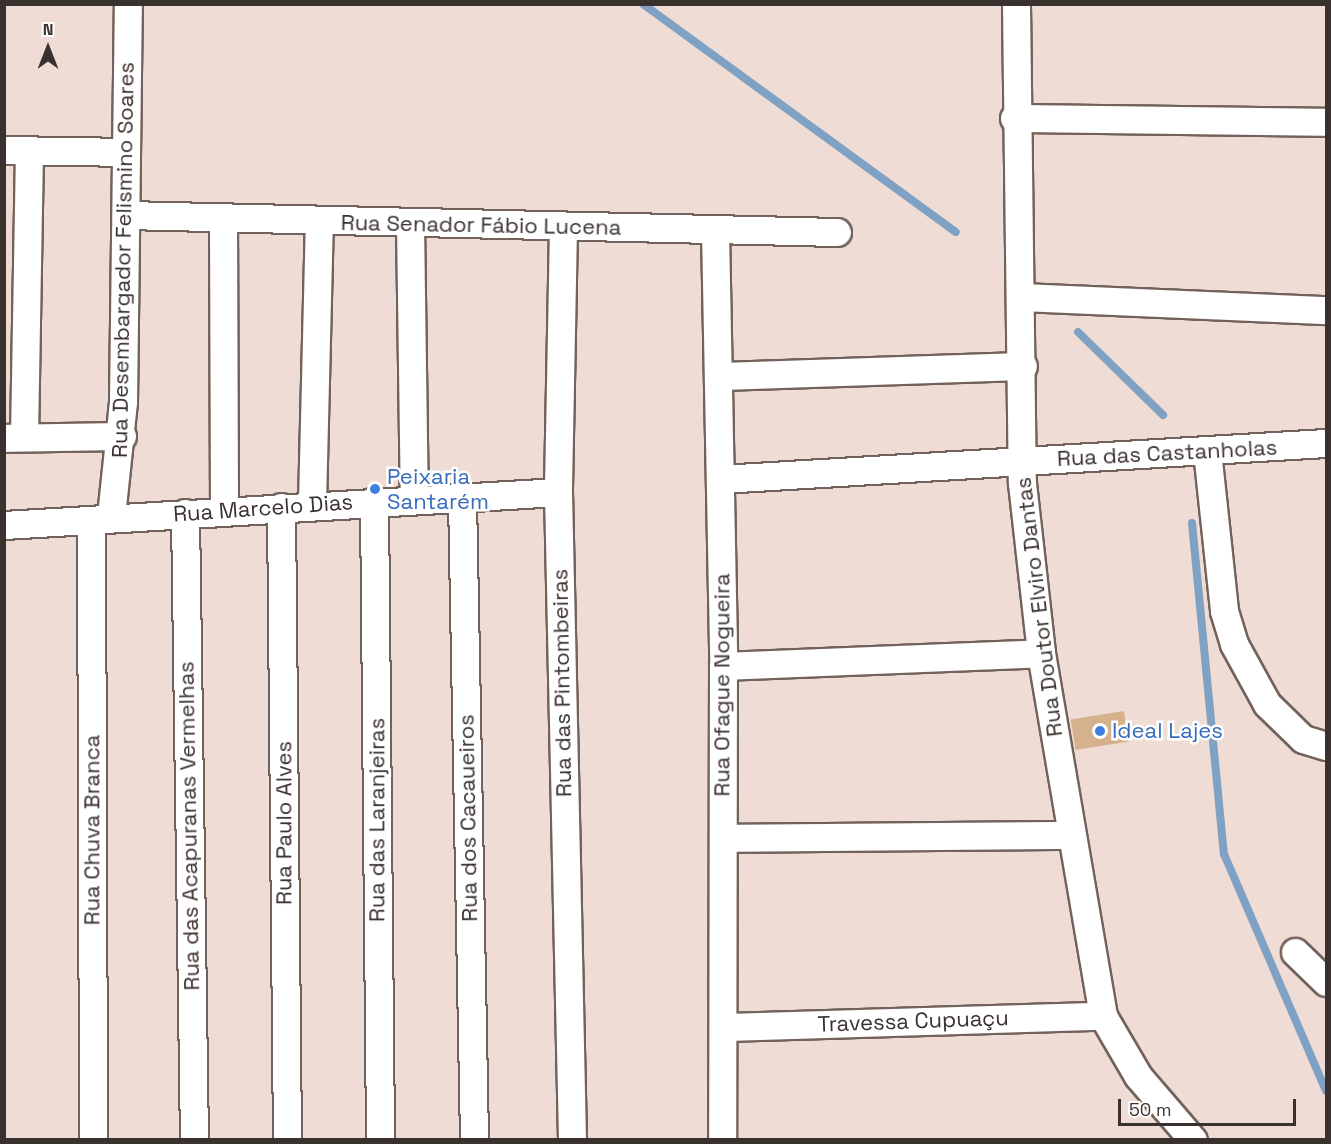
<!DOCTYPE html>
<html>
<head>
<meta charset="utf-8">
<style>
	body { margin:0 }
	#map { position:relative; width:1331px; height:1144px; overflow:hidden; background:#efdcd4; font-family:"Space Grotesk",sans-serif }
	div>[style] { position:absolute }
	.stream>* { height:8px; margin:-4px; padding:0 4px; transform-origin:4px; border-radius:4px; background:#7ea1c4 }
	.building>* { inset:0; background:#d6b18d; transform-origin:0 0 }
	.roads { filter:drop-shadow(2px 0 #72625b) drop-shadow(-2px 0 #72625b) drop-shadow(0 2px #72625b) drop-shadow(0 -2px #72625b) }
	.minor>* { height:27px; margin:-13.5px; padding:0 13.5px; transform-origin:13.5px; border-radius:13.5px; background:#fff }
	.dots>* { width:16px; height:16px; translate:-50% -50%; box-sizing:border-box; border:3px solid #fff; border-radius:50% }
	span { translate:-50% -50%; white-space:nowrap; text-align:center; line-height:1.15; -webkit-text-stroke:5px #fff; paint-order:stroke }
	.street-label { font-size:22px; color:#39312e }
	.shop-label { font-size:22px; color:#366cbe }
	.left { translate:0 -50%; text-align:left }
	.frame { position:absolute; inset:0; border:6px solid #39312e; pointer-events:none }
	.north { position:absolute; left:18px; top:18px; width:60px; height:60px; -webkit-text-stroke:4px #fff; paint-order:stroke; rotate:0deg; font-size:16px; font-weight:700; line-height:24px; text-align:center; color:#39312e }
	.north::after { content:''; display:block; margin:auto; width:21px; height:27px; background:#39312e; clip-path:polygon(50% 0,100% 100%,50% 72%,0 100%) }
	.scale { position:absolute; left:1118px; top:1099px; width:178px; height:27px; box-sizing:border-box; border:3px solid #39312e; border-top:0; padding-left:8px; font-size:18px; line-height:21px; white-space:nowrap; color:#39312e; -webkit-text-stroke:4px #fff; paint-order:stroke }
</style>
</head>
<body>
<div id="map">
	<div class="stream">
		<i style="left:643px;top:4px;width:387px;rotate:36.1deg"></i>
		<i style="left:1078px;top:332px;width:119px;rotate:44.3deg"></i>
		<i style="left:1192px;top:523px;width:333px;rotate:84.5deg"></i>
		<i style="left:1224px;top:854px;width:258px;rotate:66.7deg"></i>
	</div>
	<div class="building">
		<i style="left:1124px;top:711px;width:31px;height:54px;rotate:81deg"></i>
	</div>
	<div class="roads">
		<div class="minor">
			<i style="left:1016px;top:4px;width:479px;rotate:89.3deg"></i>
			<i style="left:1022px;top:483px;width:171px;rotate:83.6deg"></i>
			<i style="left:1041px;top:653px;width:368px;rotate:80.3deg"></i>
			<i style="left:1103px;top:1016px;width:69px;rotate:59.7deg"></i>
			<i style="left:1138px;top:1076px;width:84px;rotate:49.3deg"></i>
			<i style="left:1014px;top:118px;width:312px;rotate:0.7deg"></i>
			<i style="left:4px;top:150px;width:122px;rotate:0.9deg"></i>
			<i style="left:126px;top:215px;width:711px;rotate:1.37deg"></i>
			<i style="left:223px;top:219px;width:290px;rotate:89.8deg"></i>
			<i style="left:410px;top:223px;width:275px;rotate:89.2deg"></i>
			<i style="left:563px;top:227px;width:265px;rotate:91.1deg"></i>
			<i style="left:558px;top:492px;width:648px;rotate:88.76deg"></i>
			<i style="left:715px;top:230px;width:436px;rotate:88.9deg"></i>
			<i style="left:723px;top:666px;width:474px;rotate:90.1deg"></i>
			<i style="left:1023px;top:297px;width:303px;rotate:2.5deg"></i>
			<i style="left:720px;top:376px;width:303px;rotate:-1.9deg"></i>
			<i style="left:24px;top:437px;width:286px;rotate:-89deg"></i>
			<i style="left:4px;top:438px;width:118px;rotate:-1deg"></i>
			<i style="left:1207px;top:451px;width:161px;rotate:83.9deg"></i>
			<i style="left:1224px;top:611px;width:34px;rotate:73deg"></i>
			<i style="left:1234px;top:644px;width:68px;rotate:61.2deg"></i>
			<i style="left:1267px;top:704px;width:50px;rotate:44.2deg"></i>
			<i style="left:1303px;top:739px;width:24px;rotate:17deg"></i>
			<i style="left:721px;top:479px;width:606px;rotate:-3.41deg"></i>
			<i style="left:462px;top:497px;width:643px;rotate:88.93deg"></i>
			<i style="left:374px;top:501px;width:639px;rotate:89.46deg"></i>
			<i style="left:312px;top:503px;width:283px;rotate:-88.6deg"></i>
			<i style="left:281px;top:507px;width:633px;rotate:89.46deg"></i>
			<i style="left:185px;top:513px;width:627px;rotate:89.18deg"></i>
			<i style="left:111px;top:516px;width:115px;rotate:-84deg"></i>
			<i style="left:123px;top:402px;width:398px;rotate:-89.3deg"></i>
			<i style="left:91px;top:521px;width:619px;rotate:89.81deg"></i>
			<i style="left:4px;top:525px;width:555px;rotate:-3.41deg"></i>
			<i style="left:723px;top:666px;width:318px;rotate:-2.3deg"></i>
			<i style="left:723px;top:838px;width:347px;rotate:-0.5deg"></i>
			<i style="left:1295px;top:952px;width:43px;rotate:44.1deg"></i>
			<i style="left:723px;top:1027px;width:380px;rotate:-1.7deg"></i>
		</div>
	</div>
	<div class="dots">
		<i style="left:375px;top:489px;background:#3f7fe0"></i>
		<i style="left:1100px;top:731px;background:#3f7fe0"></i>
	</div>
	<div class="street-label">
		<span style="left:481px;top:225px;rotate:1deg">Rua Senador Fábio Lucena</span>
		<span style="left:123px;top:260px;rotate:-89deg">Rua Desembargador Felismino Soares</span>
		<span style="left:1167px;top:453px;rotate:-3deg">Rua das Castanholas</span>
		<span style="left:263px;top:508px;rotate:-4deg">Rua Marcelo Dias</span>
		<span style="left:1039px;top:607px;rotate:-97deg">Rua Doutor Elviro Dantas</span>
		<span style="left:562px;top:683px;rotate:-91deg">Rua das Pintombeiras</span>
		<span style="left:722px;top:685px;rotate:-90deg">Rua Ofague Nogueira</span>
		<span style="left:468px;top:818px;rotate:-91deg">Rua dos Cacaueiros</span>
		<span style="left:377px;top:820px;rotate:-90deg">Rua das Laranjeiras</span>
		<span style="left:284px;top:823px;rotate:-90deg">Rua Paulo Alves</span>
		<span style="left:189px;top:826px;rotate:-91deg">Rua das Acapuranas Vermelhas</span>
		<span style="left:92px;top:830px;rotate:-90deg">Rua Chuva Branca</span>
		<span style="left:913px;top:1021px;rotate:-2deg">Travessa Cupuaçu</span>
	</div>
	<div class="shop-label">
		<span class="left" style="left:387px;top:489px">Peixaria<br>Santarém</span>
		<span class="left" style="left:1112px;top:731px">Ideal Lajes</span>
	</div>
	<div class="frame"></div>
	<div class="north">N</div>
	<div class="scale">50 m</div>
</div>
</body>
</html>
